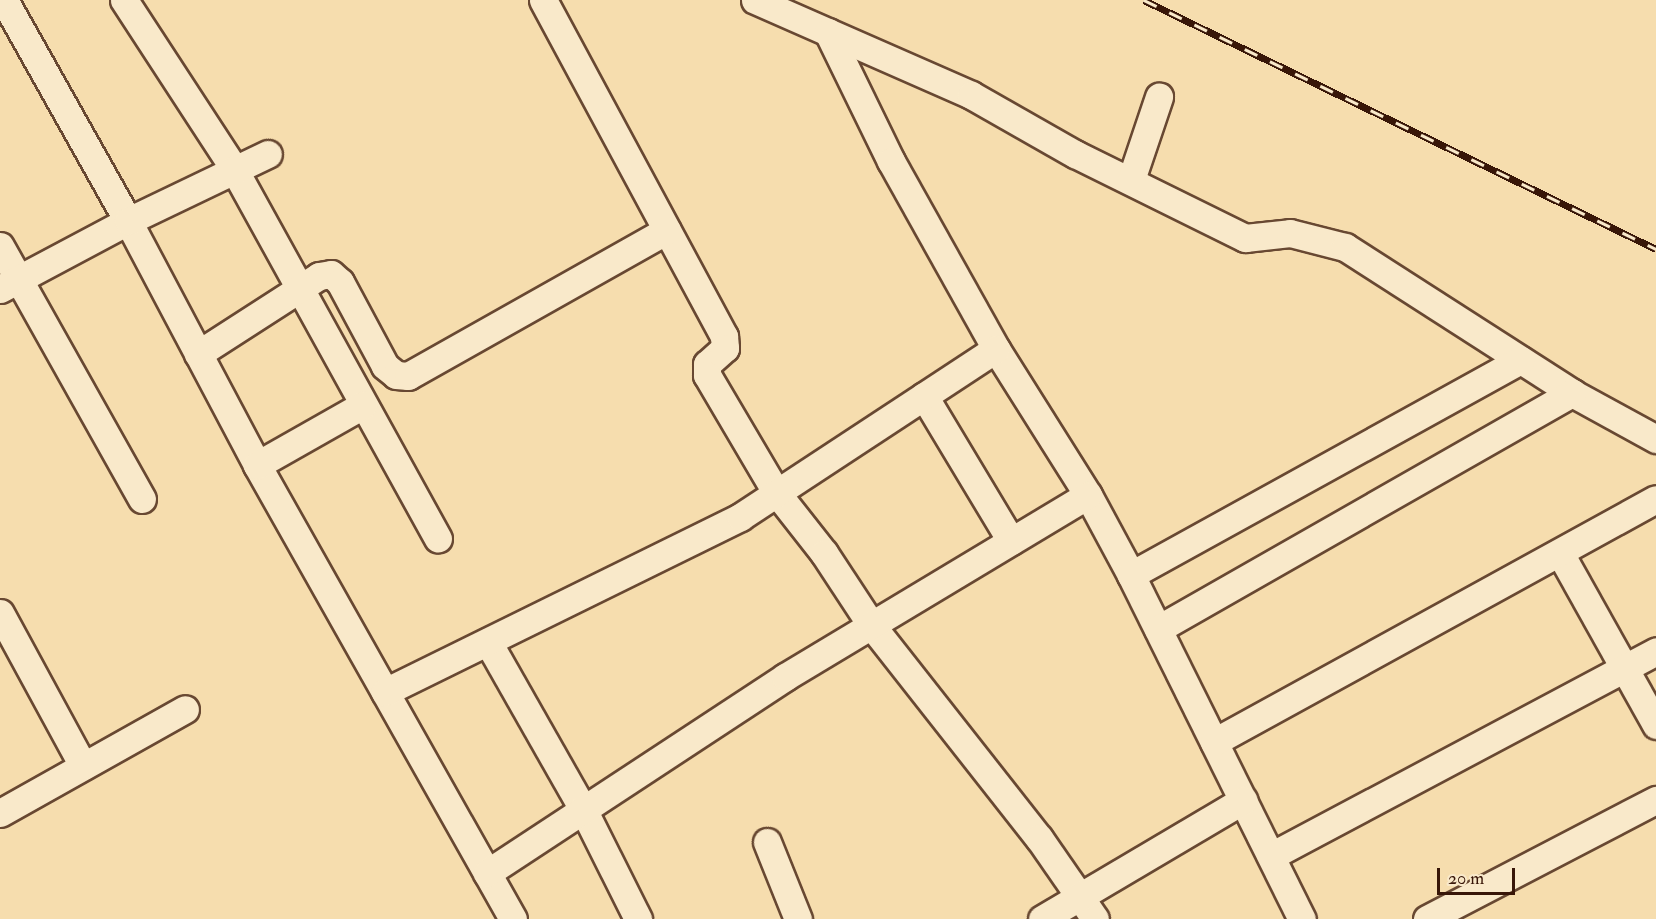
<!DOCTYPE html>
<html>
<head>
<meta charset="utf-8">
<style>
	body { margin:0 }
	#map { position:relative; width:1656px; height:919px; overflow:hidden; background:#f6ddae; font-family:"IM FELL Double Pica",serif }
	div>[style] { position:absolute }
	.roads { filter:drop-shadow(2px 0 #684832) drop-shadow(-2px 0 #684832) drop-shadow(0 2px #684832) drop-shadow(0 -2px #684832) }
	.street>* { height:27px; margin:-13.5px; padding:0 13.5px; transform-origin:13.5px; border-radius:13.5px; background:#f9e9ca }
	.rail>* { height:7px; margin-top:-3.5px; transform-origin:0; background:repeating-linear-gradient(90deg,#f9e9ca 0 14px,#381608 0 28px); box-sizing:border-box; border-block:2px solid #381608 }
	span { translate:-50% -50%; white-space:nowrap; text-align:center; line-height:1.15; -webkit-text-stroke:4.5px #f9e9ca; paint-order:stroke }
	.scale { position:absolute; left:1437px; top:868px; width:78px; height:27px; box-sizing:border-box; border:3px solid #381608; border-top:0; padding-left:8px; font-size:18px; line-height:21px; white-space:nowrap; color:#381608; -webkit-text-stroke:4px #f9e9ca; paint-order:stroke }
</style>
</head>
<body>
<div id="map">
	<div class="roads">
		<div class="street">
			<i style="left:4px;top:0;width:253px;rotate:60.7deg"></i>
			<i style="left:128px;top:221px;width:276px;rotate:62.1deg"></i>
			<i style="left:257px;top:465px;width:521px;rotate:60.58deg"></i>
			<i style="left:124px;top:0;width:202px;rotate:56.9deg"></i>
			<i style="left:234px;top:169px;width:422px;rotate:61.1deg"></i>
			<i style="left:543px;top:0;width:382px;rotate:61.7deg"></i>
			<i style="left:724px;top:336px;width:12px;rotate:85deg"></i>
			<i style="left:725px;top:348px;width:24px;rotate:138deg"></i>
			<i style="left:707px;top:364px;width:11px;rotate:90deg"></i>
			<i style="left:707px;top:375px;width:136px;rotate:59.5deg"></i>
			<i style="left:776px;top:492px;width:78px;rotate:51.8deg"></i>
			<i style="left:824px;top:553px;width:87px;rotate:56.7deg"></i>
			<i style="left:872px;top:626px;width:270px;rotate:51.8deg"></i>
			<i style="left:1039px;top:838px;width:98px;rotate:55.3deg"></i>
			<i style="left:755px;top:0;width:236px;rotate:23.7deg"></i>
			<i style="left:971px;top:95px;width:120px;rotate:29.6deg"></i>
			<i style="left:1075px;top:154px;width:190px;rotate:26.3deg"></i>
			<i style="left:1245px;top:238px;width:45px;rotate:-6.3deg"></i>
			<i style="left:1290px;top:233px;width:57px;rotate:14.3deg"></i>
			<i style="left:1345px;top:247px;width:270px;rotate:32.7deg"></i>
			<i style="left:1572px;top:393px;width:96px;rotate:28.7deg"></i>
			<i style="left:828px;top:32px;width:144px;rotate:64deg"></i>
			<i style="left:891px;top:161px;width:215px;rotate:60.8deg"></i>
			<i style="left:996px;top:349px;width:173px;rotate:57.8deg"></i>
			<i style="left:1088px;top:495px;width:91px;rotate:61.7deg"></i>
			<i style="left:1131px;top:575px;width:384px;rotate:63.6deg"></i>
			<i style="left:1131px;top:180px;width:88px;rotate:-71.4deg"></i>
			<i style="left:0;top:246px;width:290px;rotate:60.7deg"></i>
			<i style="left:0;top:289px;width:145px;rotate:-28deg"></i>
			<i style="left:128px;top:221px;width:155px;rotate:-25.6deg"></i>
			<i style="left:198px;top:354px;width:144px;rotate:-32.8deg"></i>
			<i style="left:319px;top:276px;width:12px;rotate:-9deg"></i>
			<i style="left:331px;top:274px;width:12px;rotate:42deg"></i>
			<i style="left:340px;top:282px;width:95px;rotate:61.8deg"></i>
			<i style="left:385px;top:366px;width:14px;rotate:39deg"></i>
			<i style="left:396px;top:375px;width:12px;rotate:5deg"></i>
			<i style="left:408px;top:376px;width:297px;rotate:-29.4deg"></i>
			<i style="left:924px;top:396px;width:169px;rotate:59deg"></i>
			<i style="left:257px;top:465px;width:122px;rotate:-29.5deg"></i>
			<i style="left:1560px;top:553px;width:197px;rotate:60.8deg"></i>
			<i style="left:1131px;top:575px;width:445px;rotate:-28.9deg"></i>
			<i style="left:0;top:613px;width:174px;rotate:61.5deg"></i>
			<i style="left:1158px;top:629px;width:477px;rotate:-29.7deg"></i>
			<i style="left:488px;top:642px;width:192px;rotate:60.4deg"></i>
			<i style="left:583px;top:809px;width:123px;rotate:63.4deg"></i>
			<i style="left:385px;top:692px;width:396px;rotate:-26.2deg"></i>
			<i style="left:740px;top:517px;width:306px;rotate:-33.3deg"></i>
			<i style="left:1214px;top:742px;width:504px;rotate:-28.8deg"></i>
			<i style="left:0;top:813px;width:212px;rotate:-29.3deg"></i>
			<i style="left:767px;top:842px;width:83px;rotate:68.1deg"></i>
			<i style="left:1271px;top:856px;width:436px;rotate:-28deg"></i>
			<i style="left:487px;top:873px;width:357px;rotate:-33.3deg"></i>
			<i style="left:785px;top:677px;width:353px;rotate:-31deg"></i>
			<i style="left:1042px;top:919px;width:234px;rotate:-30.6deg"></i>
			<i style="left:1427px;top:919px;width:258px;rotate:-27.5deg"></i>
		</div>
	</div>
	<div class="rail">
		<i style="left:1144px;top:0;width:569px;rotate:25.93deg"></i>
	</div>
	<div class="scale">20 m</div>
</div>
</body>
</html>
